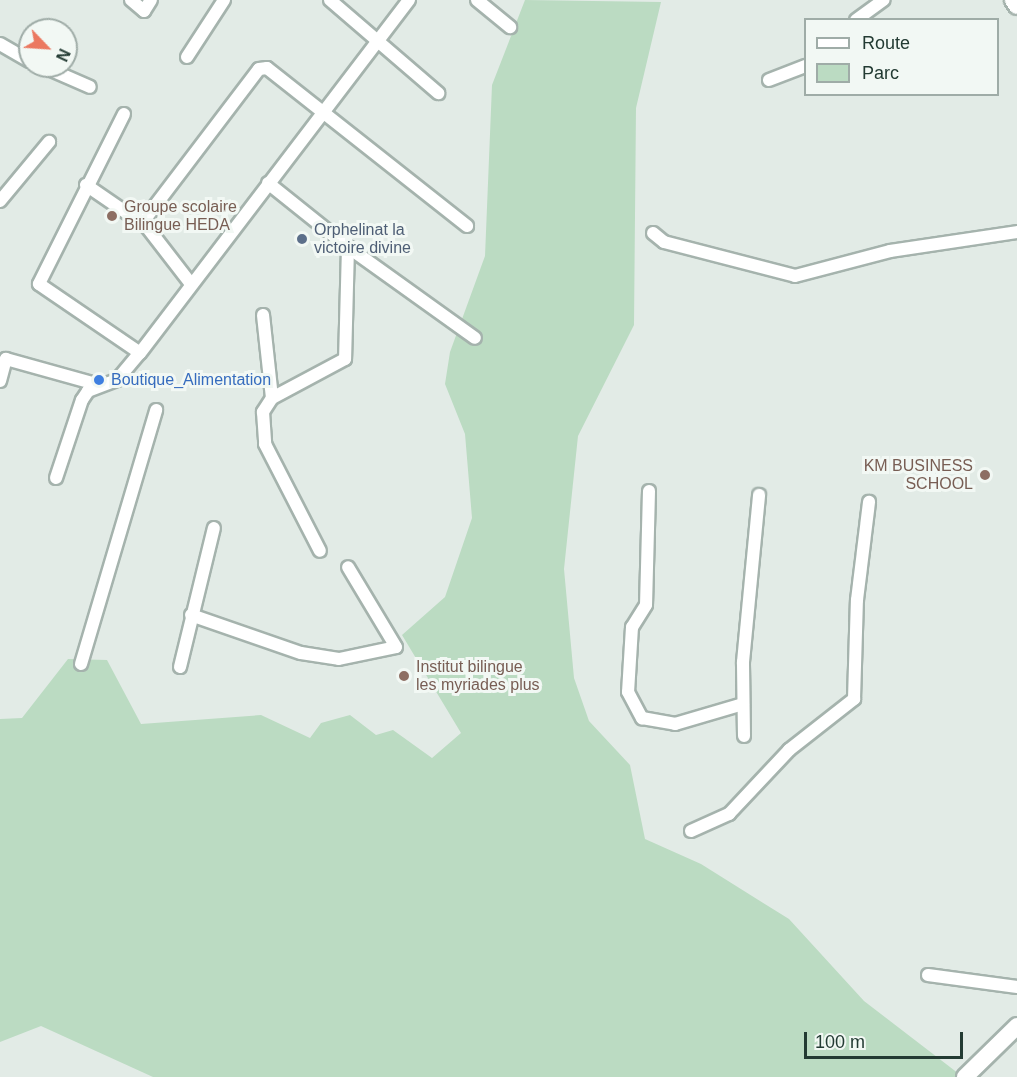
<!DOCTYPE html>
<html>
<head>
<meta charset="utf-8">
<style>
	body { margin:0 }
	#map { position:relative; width:1017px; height:1077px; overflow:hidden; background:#e2ebe6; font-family:Arial,sans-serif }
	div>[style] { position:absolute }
	.green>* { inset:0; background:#bbdbc2 }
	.roads { filter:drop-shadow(2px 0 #a5b3ad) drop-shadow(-2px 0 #a5b3ad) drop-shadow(0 2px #a5b3ad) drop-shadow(0 -2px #a5b3ad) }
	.street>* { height:12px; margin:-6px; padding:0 6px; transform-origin:6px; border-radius:6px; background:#fff }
	.secondary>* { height:16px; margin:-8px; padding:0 8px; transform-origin:8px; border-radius:8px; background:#fff }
	.dots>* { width:16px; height:16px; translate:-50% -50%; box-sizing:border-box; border:3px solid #f2f8f4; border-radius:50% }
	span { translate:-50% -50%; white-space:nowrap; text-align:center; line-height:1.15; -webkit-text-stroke:6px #f2f8f4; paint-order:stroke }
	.education-label { font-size:16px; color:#785e54 }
	.left { translate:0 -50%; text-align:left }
	.right { translate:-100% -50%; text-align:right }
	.service-label { font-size:16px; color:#4e5e75 }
	.shop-label { font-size:16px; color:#366cbe }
	.legend { position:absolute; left:804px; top:18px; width:195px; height:78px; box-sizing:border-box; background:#f2f8f4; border:2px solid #9faca7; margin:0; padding:8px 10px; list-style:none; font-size:18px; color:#233b33 }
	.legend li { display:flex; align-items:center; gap:12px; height:30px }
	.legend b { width:30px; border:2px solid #9faca7 }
	.north { position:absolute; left:18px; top:18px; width:60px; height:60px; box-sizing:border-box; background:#f2f8f4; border:2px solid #9faca7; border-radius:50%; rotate:115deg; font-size:16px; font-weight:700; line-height:24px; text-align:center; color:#233b33 }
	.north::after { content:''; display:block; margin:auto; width:21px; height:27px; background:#eb7860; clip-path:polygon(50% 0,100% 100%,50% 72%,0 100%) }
	.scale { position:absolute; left:804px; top:1032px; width:159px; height:27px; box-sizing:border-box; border:3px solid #233b33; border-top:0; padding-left:8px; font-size:18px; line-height:21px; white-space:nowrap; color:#233b33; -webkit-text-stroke:4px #f2f8f4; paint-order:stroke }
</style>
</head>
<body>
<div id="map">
	<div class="green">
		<i style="clip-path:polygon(525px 0,661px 2px,636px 108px,634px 325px,578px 436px,564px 569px,574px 678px,589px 721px,630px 765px,645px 839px,701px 864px,789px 919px,864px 1001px,963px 1077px,153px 1077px,41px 1026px,0 1042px,0 719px,22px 718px,68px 659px,107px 660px,141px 724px,261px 715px,310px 738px,321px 723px,350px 715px,376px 735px,393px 730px,432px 758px,461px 733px,402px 635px,445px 597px,472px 518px,465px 434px,445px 384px,450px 352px,485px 256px,492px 85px)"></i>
	</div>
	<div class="roads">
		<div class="street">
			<i style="left:131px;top:0;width:17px;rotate:40deg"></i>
			<i style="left:144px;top:11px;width:13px;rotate:-58deg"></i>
			<i style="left:330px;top:0;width:143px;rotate:40.7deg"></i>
			<i style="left:477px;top:0;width:43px;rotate:39.3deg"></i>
			<i style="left:856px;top:20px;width:34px;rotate:-36deg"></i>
			<i style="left:0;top:44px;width:34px;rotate:30deg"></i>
			<i style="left:187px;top:57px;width:68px;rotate:-57deg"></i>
			<i style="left:42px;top:66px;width:52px;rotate:23.6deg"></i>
			<i style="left:769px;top:80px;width:40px;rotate:-21deg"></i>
			<i style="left:124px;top:114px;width:190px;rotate:116.6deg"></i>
			<i style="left:39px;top:284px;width:122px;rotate:34.3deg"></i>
			<i style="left:140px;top:353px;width:444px;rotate:-52.7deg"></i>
			<i style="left:268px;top:183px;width:102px;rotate:38.7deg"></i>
			<i style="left:348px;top:247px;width:112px;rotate:91.5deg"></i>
			<i style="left:345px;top:359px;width:83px;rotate:151.9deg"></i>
			<i style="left:272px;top:398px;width:17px;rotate:123deg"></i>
			<i style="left:263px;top:412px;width:32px;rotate:86deg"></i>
			<i style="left:265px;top:444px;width:120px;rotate:62.8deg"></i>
			<i style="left:86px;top:185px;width:74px;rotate:34.5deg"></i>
			<i style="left:147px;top:227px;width:72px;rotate:52.3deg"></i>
			<i style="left:0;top:201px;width:77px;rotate:-50.3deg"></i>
			<i style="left:142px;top:223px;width:193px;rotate:-52.8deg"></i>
			<i style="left:259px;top:69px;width:8px;rotate:-7deg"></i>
			<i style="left:267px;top:68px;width:255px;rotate:38.3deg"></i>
			<i style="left:653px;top:233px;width:14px;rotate:39deg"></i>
			<i style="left:664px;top:242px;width:135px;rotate:14.5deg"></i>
			<i style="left:795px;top:276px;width:98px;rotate:-14.7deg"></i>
			<i style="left:890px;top:251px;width:128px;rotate:-8.5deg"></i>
			<i style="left:348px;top:247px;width:156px;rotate:35.6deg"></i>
			<i style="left:263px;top:315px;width:83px;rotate:83.8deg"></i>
			<i style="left:0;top:381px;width:23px;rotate:-75deg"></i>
			<i style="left:6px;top:359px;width:98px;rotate:15.5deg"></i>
			<i style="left:56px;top:478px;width:82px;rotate:-71.6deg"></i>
			<i style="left:82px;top:400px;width:11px;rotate:-56deg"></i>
			<i style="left:88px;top:391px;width:31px;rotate:-21deg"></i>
			<i style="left:117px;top:380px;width:35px;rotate:-50deg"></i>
			<i style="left:649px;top:491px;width:114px;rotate:91.5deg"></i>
			<i style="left:646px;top:605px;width:26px;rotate:122deg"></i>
			<i style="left:632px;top:627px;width:65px;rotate:93.5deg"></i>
			<i style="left:628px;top:692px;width:30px;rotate:62deg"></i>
			<i style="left:642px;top:718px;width:34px;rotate:10deg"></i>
			<i style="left:675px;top:724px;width:71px;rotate:-16.4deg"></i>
			<i style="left:191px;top:615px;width:116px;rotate:19.1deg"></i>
			<i style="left:301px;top:653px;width:38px;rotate:9deg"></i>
			<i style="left:339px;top:659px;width:58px;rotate:-11.9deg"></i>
			<i style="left:396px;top:647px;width:93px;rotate:-121deg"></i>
			<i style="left:81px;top:664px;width:265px;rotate:-73.5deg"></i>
			<i style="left:180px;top:667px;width:143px;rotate:-76.3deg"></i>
			<i style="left:744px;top:736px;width:74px;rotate:-90.8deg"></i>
			<i style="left:743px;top:662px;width:168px;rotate:-84.5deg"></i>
			<i style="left:691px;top:831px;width:42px;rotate:-24.1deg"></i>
			<i style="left:729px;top:814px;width:88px;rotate:-46.8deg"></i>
			<i style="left:789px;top:750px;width:83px;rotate:-38.1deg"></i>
			<i style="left:854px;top:699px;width:99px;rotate:-88.3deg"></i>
			<i style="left:857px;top:600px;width:99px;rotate:-83deg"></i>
			<i style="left:928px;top:975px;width:90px;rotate:7.7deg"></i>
		</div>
		<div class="secondary">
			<i style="left:1013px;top:0;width:7px;rotate:56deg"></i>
			<i style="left:965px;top:1077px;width:73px;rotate:-44.4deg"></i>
		</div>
	</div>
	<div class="dots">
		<i style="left:112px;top:216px;background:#8d6e63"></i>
		<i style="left:302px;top:239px;background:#5c6f8a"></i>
		<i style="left:99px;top:380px;background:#3f7fe0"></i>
		<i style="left:985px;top:475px;background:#8d6e63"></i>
		<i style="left:404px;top:676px;background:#8d6e63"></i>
	</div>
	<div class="education-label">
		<span class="left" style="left:124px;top:216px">Groupe scolaire<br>Bilingue HEDA</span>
		<span class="right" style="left:973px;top:475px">KM BUSINESS<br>SCHOOL</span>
		<span class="left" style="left:416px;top:676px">Institut bilingue<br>les myriades plus</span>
	</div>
	<div class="service-label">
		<span class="left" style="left:314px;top:239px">Orphelinat la<br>victoire divine</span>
	</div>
	<div class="shop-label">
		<span class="left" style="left:111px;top:380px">Boutique_Alimentation</span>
	</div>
	<ul class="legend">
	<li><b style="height:8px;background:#fff"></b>Route</li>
	<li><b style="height:16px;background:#bbdbc2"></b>Parc</li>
	</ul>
	<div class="north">N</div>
	<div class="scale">100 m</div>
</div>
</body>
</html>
